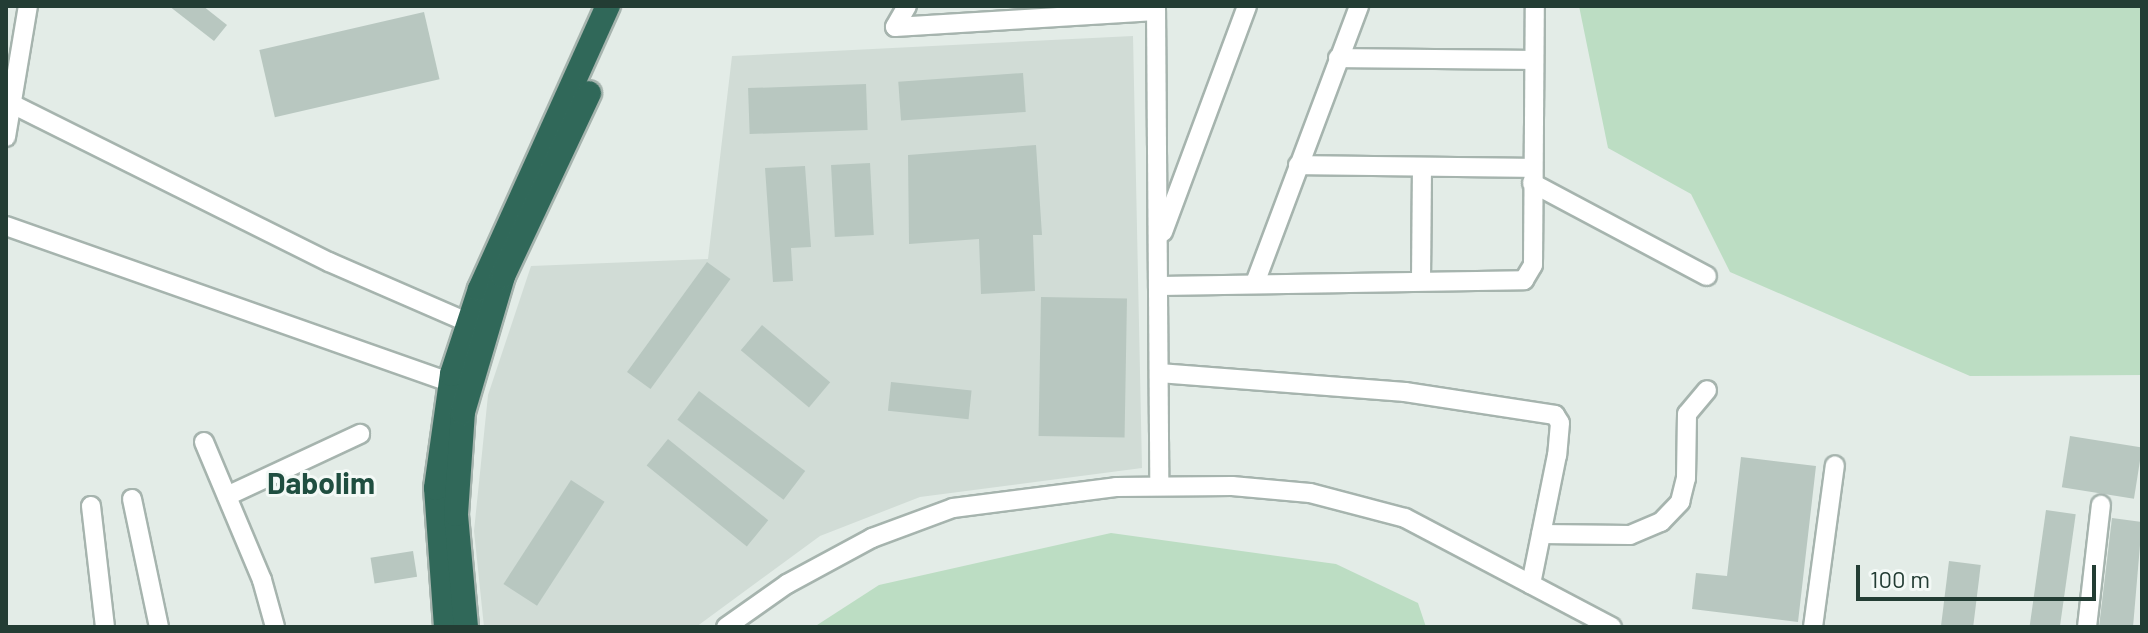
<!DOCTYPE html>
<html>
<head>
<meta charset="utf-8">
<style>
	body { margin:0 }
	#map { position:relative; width:2148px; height:633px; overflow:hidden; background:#e3ece7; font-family:Barlow,sans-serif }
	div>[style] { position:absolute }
	.built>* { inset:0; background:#d1dcd6 }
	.green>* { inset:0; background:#bcddc3 }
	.building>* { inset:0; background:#b8c7c0; transform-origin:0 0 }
	.roads { filter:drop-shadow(2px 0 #a6b4ae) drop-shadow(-2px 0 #a6b4ae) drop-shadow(0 2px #a6b4ae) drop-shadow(0 -2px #a6b4ae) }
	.minor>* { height:18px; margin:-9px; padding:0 9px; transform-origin:9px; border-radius:9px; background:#fff }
	.highway>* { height:24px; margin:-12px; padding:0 12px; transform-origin:12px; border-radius:12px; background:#306859 }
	span { translate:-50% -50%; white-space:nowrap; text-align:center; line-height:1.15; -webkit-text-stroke:6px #f3f9f6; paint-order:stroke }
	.district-label { font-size:30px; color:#1f4e40; font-weight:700 }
	.frame { position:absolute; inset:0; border:8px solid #233d34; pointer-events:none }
	.scale { position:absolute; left:1856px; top:565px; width:240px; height:36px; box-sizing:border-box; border:4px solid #233d34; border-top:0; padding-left:10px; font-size:24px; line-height:28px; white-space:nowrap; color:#233d34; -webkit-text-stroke:6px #f3f9f6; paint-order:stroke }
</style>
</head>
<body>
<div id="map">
	<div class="built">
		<i style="clip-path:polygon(1133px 36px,1142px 468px,920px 497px,820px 536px,696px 627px,484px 627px,474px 531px,488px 395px,531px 266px,708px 259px,732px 56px)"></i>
	</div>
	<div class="green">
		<i style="clip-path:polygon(1579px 6px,2142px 6px,2142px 375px,1970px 376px,1730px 272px,1691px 194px,1608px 148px)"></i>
		<i style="clip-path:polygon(1111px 533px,1336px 564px,1418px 603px,1426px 627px,814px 627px,879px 585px)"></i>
	</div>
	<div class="building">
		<i style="clip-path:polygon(169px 6px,203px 6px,227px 25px,214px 41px)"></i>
		<i style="left:424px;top:12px;width:69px;height:169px;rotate:77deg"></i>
		<i style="left:1023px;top:73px;width:39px;height:125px;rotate:86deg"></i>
		<i style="left:866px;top:84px;width:46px;height:118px;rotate:88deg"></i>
		<i style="clip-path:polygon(1036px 145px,1042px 235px,1033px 235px,1035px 291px,981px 294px,979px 239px,909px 244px,908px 155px)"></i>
		<i style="left:870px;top:163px;width:72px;height:39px;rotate:87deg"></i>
		<i style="clip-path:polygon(805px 166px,811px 247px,791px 248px,793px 281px,773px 282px,765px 168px)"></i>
		<i style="left:707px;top:262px;width:29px;height:136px;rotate:36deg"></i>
		<i style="left:1041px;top:297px;width:86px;height:139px;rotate:1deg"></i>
		<i style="left:762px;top:325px;width:89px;height:33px;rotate:40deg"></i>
		<i style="left:891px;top:382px;width:81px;height:29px;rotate:6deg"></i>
		<i style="left:699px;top:391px;width:133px;height:36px;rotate:37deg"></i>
		<i style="left:2070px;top:436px;width:73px;height:52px;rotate:9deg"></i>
		<i style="left:668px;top:439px;width:129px;height:34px;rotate:39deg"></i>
		<i style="clip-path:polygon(1741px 457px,1816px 466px,1798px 622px,1692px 609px,1696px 573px,1727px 576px)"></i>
		<i style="left:571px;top:480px;width:40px;height:124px;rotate:33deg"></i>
		<i style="left:2046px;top:510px;width:30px;height:118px;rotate:8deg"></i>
		<i style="clip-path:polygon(2112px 518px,2142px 522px,2133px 627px,2099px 627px)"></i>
		<i style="left:413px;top:551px;width:26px;height:43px;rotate:81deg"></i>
		<i style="left:1949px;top:561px;width:32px;height:66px;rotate:7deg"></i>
	</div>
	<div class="roads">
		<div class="minor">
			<i style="left:907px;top:6px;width:24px;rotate:120deg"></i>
			<i style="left:895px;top:27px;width:261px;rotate:-3.5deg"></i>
			<i style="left:1156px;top:6px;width:480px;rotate:89.6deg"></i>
			<i style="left:1338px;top:58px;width:193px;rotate:0.6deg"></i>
			<i style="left:12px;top:104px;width:354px;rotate:26.5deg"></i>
			<i style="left:329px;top:262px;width:153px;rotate:23.5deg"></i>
			<i style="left:6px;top:137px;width:133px;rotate:-80.5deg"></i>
			<i style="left:1298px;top:165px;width:234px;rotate:0.7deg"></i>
			<i style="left:1532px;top:183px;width:198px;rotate:28deg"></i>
			<i style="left:6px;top:226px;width:472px;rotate:19.4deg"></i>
			<i style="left:1163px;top:232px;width:241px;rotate:-69.6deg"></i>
			<i style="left:1421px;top:281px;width:114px;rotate:-89.5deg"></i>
			<i style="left:1255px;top:283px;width:296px;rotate:-69.4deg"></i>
			<i style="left:1160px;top:286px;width:364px;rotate:-0.9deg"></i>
			<i style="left:1524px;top:280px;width:17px;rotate:-59deg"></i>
			<i style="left:1533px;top:265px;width:259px;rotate:-89.6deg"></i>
			<i style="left:1159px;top:373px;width:247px;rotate:4.4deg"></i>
			<i style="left:1405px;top:392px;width:152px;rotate:8.7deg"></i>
			<i style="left:1555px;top:415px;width:9px;rotate:58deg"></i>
			<i style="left:1560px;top:423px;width:32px;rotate:95deg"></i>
			<i style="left:1557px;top:455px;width:132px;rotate:101.4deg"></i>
			<i style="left:204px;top:442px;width:150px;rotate:67.2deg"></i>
			<i style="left:262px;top:580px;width:49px;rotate:74.5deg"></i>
			<i style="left:227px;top:496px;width:147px;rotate:-25deg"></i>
			<i style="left:132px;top:499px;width:131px;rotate:78.1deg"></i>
			<i style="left:91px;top:506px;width:122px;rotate:83.4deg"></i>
			<i style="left:1541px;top:534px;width:89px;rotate:0.6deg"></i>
			<i style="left:1630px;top:535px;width:34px;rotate:-23deg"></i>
			<i style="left:1661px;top:522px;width:28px;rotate:-46deg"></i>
			<i style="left:1680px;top:502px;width:25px;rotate:-76deg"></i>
			<i style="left:1686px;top:478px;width:64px;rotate:-89.1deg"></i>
			<i style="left:1687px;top:414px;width:31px;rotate:-50deg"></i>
			<i style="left:726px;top:627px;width:75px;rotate:-35.2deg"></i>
			<i style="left:787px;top:584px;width:97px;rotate:-28.4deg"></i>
			<i style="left:872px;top:538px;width:86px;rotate:-20.3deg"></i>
			<i style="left:953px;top:508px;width:164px;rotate:-7.3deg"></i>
			<i style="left:1116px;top:487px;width:116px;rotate:-0.5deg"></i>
			<i style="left:1232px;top:486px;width:78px;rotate:5.1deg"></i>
			<i style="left:1310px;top:493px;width:98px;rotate:14.7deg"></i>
			<i style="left:1405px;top:518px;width:234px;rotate:27.8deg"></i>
			<i style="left:1813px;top:627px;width:163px;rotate:-82.3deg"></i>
			<i style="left:2087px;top:627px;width:123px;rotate:-83.5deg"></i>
		</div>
		<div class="highway">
			<i style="left:446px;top:627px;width:139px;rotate:-94.1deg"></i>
			<i style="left:436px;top:488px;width:115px;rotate:-82deg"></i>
			<i style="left:452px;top:374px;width:89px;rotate:-71.8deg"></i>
			<i style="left:480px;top:289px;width:311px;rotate:-65.7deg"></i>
			<i style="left:466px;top:627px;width:113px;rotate:-95.1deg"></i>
			<i style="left:456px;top:514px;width:102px;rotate:-86.1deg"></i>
			<i style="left:463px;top:412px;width:142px;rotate:-73.6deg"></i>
			<i style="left:503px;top:276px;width:202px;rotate:-64.8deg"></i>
		</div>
	</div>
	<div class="district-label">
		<span style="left:321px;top:482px">Dabolim</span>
	</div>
	<div class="frame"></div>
	<div class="scale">100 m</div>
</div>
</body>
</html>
